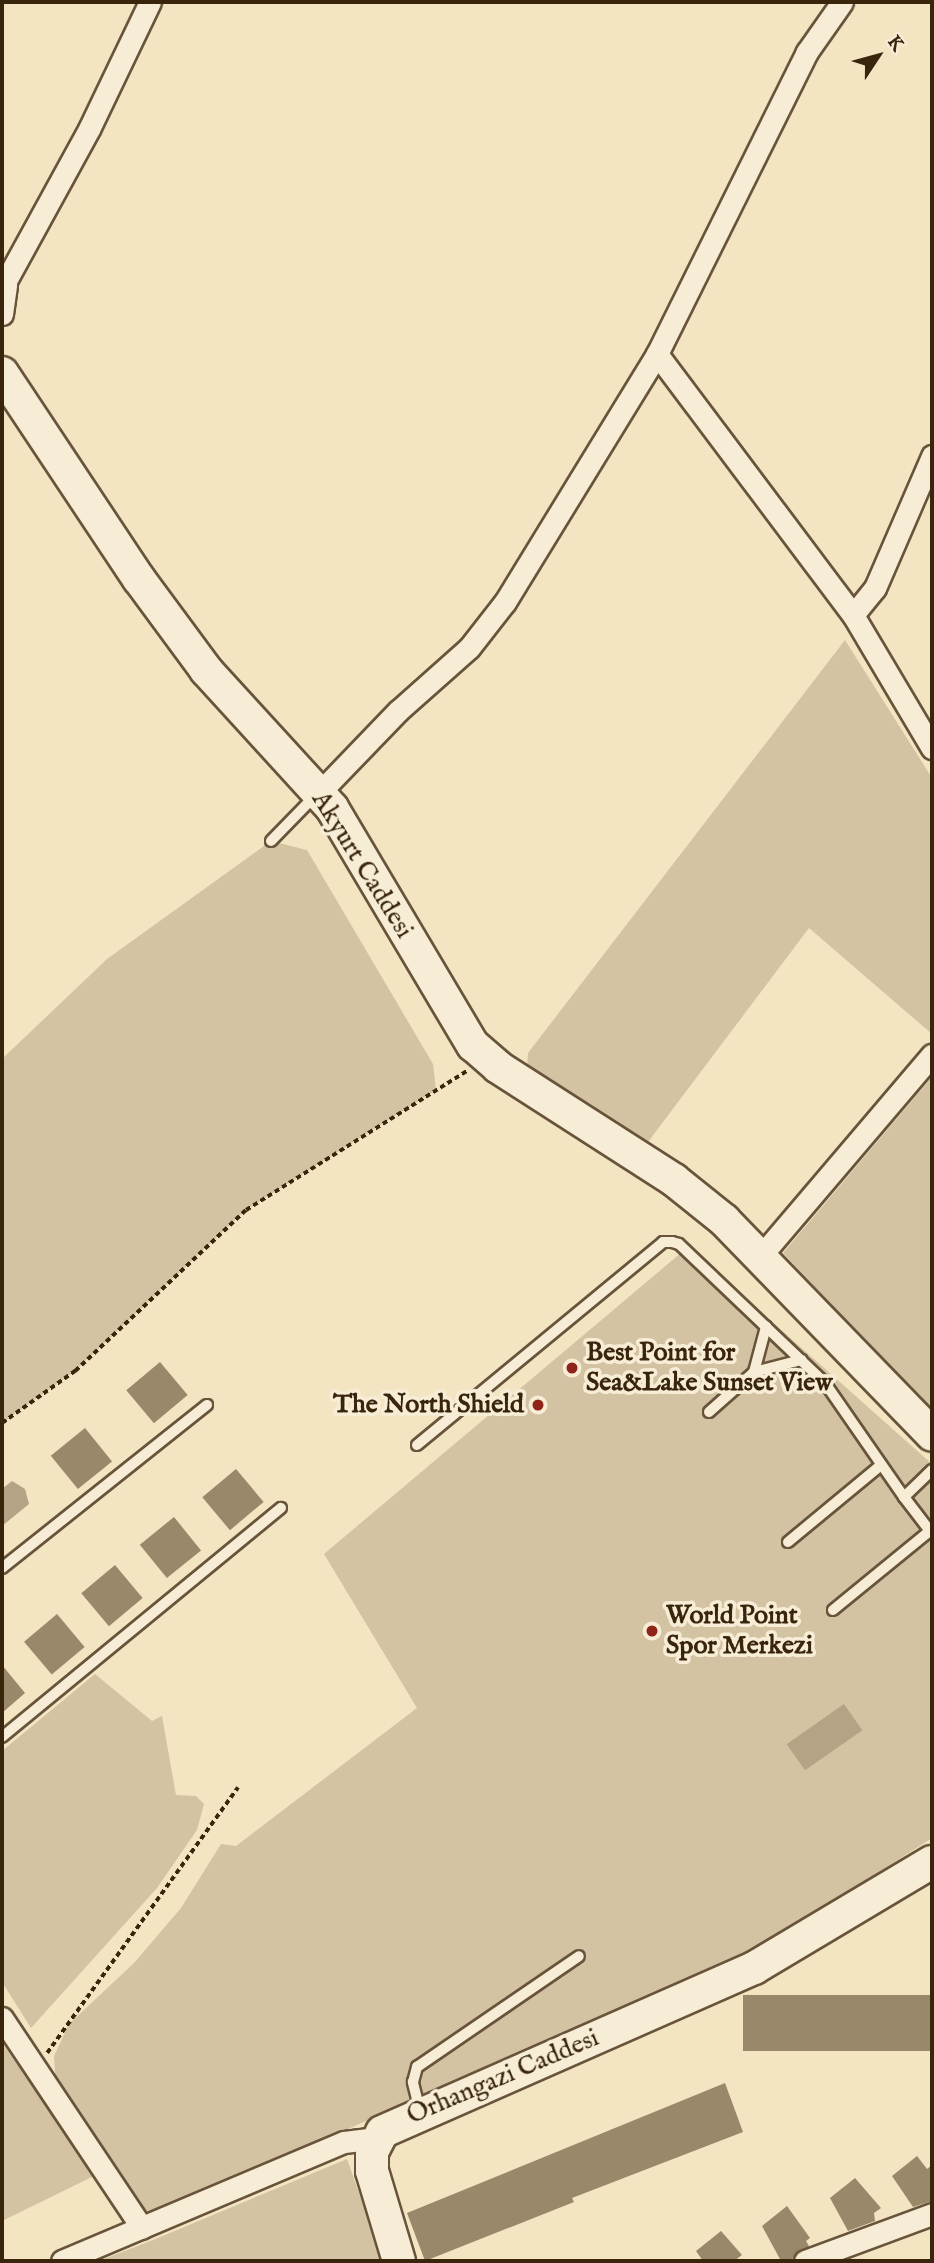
<!DOCTYPE html>
<html>
<head>
<meta charset="utf-8">
<style>
	body { margin:0 }
	#map { position:relative; width:934px; height:2263px; overflow:hidden; background:#f3e4c2; font-family:"IM FELL English",serif }
	div>[style] { position:absolute }
	.green>* { inset:0; background:#d3c3a3 }
	.water>* { inset:0; background:#b4a384; transform-origin:0 0 }
	.building>* { inset:0; background:#9a886b; transform-origin:0 0 }
	.path>* { height:3.5px; margin-top:-1.75px; transform-origin:0; background:repeating-linear-gradient(90deg,#39240c 0 5px,transparent 0 8.5px) }
	.roads { filter:drop-shadow(2px 0 #68543a) drop-shadow(-2px 0 #68543a) drop-shadow(0 2px #68543a) drop-shadow(0 -2px #68543a) }
	.lane>* { height:10px; margin:-5px; padding:0 5px; transform-origin:5px; border-radius:5px; background:#f7edd7 }
	.street>* { height:21px; margin:-10.5px; padding:0 10.5px; transform-origin:10.5px; border-radius:10.5px; background:#f7edd7 }
	.secondary>* { height:32px; margin:-16px; padding:0 16px; transform-origin:16px; border-radius:16px; background:#f7edd7 }
	.dots>* { width:19px; height:19px; translate:-50% -50%; box-sizing:border-box; border:4px solid #f7edd7; border-radius:50% }
	span { translate:-50% -50%; white-space:nowrap; text-align:center; line-height:1.15; -webkit-text-stroke:7px #f7edd7; paint-order:stroke }
	.street-label { font-size:26px; color:#39240c }
	.poi-label { font-size:26px; color:#39240c; font-weight:700 }
	.left { translate:0 -50%; text-align:left }
	.right { translate:-100% -50%; text-align:right }
	.frame { position:absolute; inset:0; border:4px solid #39240c; pointer-events:none }
	.north { position:absolute; left:843px; top:21px; width:70px; height:70px; -webkit-text-stroke:5px #f7edd7; paint-order:stroke; rotate:54deg; font-size:19px; font-weight:700; line-height:28px; text-align:center; color:#39240c }
	.north::after { content:''; display:block; margin:auto; width:24px; height:32px; background:#39240c; clip-path:polygon(50% 0,100% 100%,50% 72%,0 100%) }
</style>
</head>
<body>
<div id="map">
	<div class="green">
		<i style="clip-path:polygon(845px 640px,932px 778px,932px 1034px,809px 928px,645px 1146px,527px 1069px,528px 1053px)"></i>
		<i style="clip-path:polygon(271px 841px,307px 850px,433px 1064px,436px 1090px,246px 1210px,75px 1371px,2px 1423px,2px 1059px,107px 959px)"></i>
		<i style="clip-path:polygon(932px 1077px,932px 1410px,783px 1253px)"></i>
		<i style="clip-path:polygon(688px 1247px,932px 1464px,932px 1838px,773px 1940px,161px 2212px,141px 2210px,56px 2087px,54px 2056px,69px 2024px,134px 1963px,181px 1908px,221px 1844px,236px 1846px,417px 1708px,324px 1554px)"></i>
		<i style="clip-path:polygon(95px 1674px,152px 1721px,162px 1716px,176px 1795px,196px 1796px,204px 1804px,197px 1830px,157px 1888px,31px 2028px,2px 1982px,2px 1751px)"></i>
		<i style="clip-path:polygon(2px 2043px,96px 2175px,2px 2221px)"></i>
		<i style="clip-path:polygon(347px 2159px,383px 2261px,99px 2261px,153px 2240px)"></i>
	</div>
	<div class="water">
		<i style="clip-path:polygon(12px 1481px,25px 1489px,29px 1504px,2px 1526px,2px 1489px)"></i>
		<i style="left:844px;top:1704px;width:32px;height:70px;rotate:55deg"></i>
	</div>
	<div class="building">
		<i style="left:160px;top:1362px;width:43px;height:44px;rotate:50deg"></i>
		<i style="left:85px;top:1428px;width:43px;height:44px;rotate:51deg"></i>
		<i style="left:236px;top:1469px;width:43px;height:44px;rotate:50deg"></i>
		<i style="left:174px;top:1517px;width:43px;height:44px;rotate:51deg"></i>
		<i style="left:115px;top:1565px;width:43px;height:44px;rotate:50deg"></i>
		<i style="left:57px;top:1614px;width:43px;height:43px;rotate:50deg"></i>
		<i style="clip-path:polygon(2px 1665px,25px 1693px,2px 1713px)"></i>
		<i style="left:932px;top:1995px;width:56px;height:189px;rotate:90deg"></i>
		<i style="clip-path:polygon(725px 2083px,743px 2132px,572px 2198px,574px 2202px,425px 2261px,407px 2213px)"></i>
		<i style="clip-path:polygon(917px 2156px,927px 2169px,932px 2165px,932px 2201px,913px 2207px,892px 2176px)"></i>
		<i style="clip-path:polygon(855px 2178px,881px 2208px,874px 2213px,875px 2221px,848px 2231px,830px 2198px)"></i>
		<i style="clip-path:polygon(787px 2206px,810px 2238px,806px 2241px,809px 2246px,792px 2259px,781px 2261px,762px 2226px)"></i>
		<i style="clip-path:polygon(721px 2231px,742px 2255px,734px 2261px,703px 2261px,696px 2251px)"></i>
	</div>
	<div class="path">
		<i style="left:2px;top:1423px;width:90px;rotate:-35.5deg"></i>
		<i style="left:75px;top:1371px;width:235px;rotate:-43.3deg"></i>
		<i style="left:246px;top:1210px;width:261px;rotate:-32.2deg"></i>
		<i style="left:47px;top:2053px;width:327px;rotate:-54.3deg"></i>
	</div>
	<div class="roads">
		<div class="lane">
			<i style="left:271px;top:841px;width:54px;rotate:-45.7deg"></i>
			<i style="left:754px;top:1372px;width:49px;rotate:-14.3deg"></i>
			<i style="left:709px;top:1412px;width:60px;rotate:-41.6deg"></i>
			<i style="left:754px;top:1372px;width:47px;rotate:-75.1deg"></i>
			<i style="left:417px;top:1445px;width:319px;rotate:-39.5deg"></i>
			<i style="left:663px;top:1242px;width:9px"></i>
			<i style="left:672px;top:1242px;width:7px;rotate:16deg"></i>
			<i style="left:679px;top:1244px;width:202px;rotate:43.6deg"></i>
			<i style="left:825px;top:1383px;width:139px;rotate:55.3deg"></i>
			<i style="left:904px;top:1497px;width:39px;rotate:-44deg"></i>
			<i style="left:788px;top:1542px;width:121px;rotate:-39.6deg"></i>
			<i style="left:2px;top:1568px;width:262px;rotate:-38.5deg"></i>
			<i style="left:833px;top:1610px;width:125px;rotate:-39.2deg"></i>
			<i style="left:930px;top:1531px;width:43px;rotate:-127.4deg"></i>
			<i style="left:2px;top:1737px;width:361px;rotate:-39.4deg"></i>
			<i style="left:420px;top:2111px;width:30px;rotate:-104deg"></i>
			<i style="left:413px;top:2082px;width:16px;rotate:-75deg"></i>
			<i style="left:417px;top:2067px;width:196px;rotate:-34.4deg"></i>
		</div>
		<div class="street">
			<i style="left:2px;top:288px;width:183px;rotate:-61.3deg"></i>
			<i style="left:90px;top:127px;width:139px;rotate:-64.4deg"></i>
			<i style="left:2px;top:314px;width:30px;rotate:-82deg"></i>
			<i style="left:657px;top:354px;width:326px;rotate:53.1deg"></i>
			<i style="left:853px;top:615px;width:155px;rotate:59.3deg"></i>
			<i style="left:853px;top:615px;width:35px;rotate:-51deg"></i>
			<i style="left:875px;top:588px;width:144px;rotate:-66.6deg"></i>
			<i style="left:319px;top:793px;width:114px;rotate:-46.1deg"></i>
			<i style="left:398px;top:711px;width:95px;rotate:-41.6deg"></i>
			<i style="left:469px;top:648px;width:58px;rotate:-52deg"></i>
			<i style="left:505px;top:602px;width:291px;rotate:-58.5deg"></i>
			<i style="left:657px;top:354px;width:337px;rotate:-63.6deg"></i>
			<i style="left:807px;top:52px;width:61px;rotate:-55deg"></i>
			<i style="left:759px;top:1258px;width:267px;rotate:-49.6deg"></i>
			<i style="left:2px;top:2018px;width:252px;rotate:56.3deg"></i>
			<i style="left:62px;top:2261px;width:306px;rotate:-22.9deg"></i>
			<i style="left:344px;top:2142px;width:33px;rotate:-7deg"></i>
			<i style="left:805px;top:2261px;width:135px;rotate:-20.3deg"></i>
		</div>
		<div class="secondary">
			<i style="left:2px;top:373px;width:247px;rotate:56.4deg"></i>
			<i style="left:139px;top:579px;width:113px;rotate:53.6deg"></i>
			<i style="left:206px;top:670px;width:187px;rotate:47.6deg"></i>
			<i style="left:332px;top:808px;width:276px;rotate:59.3deg"></i>
			<i style="left:473px;top:1045px;width:33px;rotate:41deg"></i>
			<i style="left:498px;top:1067px;width:209px;rotate:32.7deg"></i>
			<i style="left:674px;top:1180px;width:64px;rotate:38.7deg"></i>
			<i style="left:724px;top:1220px;width:299px;rotate:45.9deg"></i>
			<i style="left:399px;top:2261px;width:94px;rotate:-106.7deg"></i>
			<i style="left:372px;top:2171px;width:19px;rotate:-90deg"></i>
			<i style="left:372px;top:2152px;width:22px;rotate:-63deg"></i>
			<i style="left:382px;top:2132px;width:407px;rotate:-23.8deg"></i>
			<i style="left:754px;top:1968px;width:207px;rotate:-30.8deg"></i>
		</div>
	</div>
	<div class="dots">
		<i style="left:572px;top:1368px;background:#8f2418"></i>
		<i style="left:538px;top:1405px;background:#8f2418"></i>
		<i style="left:652px;top:1631px;background:#8f2418"></i>
	</div>
	<div class="street-label">
		<span style="left:362px;top:865px;rotate:58deg">Akyurt Caddesi</span>
		<span style="left:503px;top:2077px;rotate:-23deg">Orhangazi Caddesi</span>
	</div>
	<div class="poi-label">
		<span class="left" style="left:586px;top:1368px">Best Point for<br>Sea&amp;Lake Sunset View</span>
		<span class="right" style="left:524px;top:1405px">The North Shield</span>
		<span class="left" style="left:666px;top:1631px">World Point<br>Spor Merkezi</span>
	</div>
	<div class="frame"></div>
	<div class="north">K</div>
</div>
</body>
</html>
